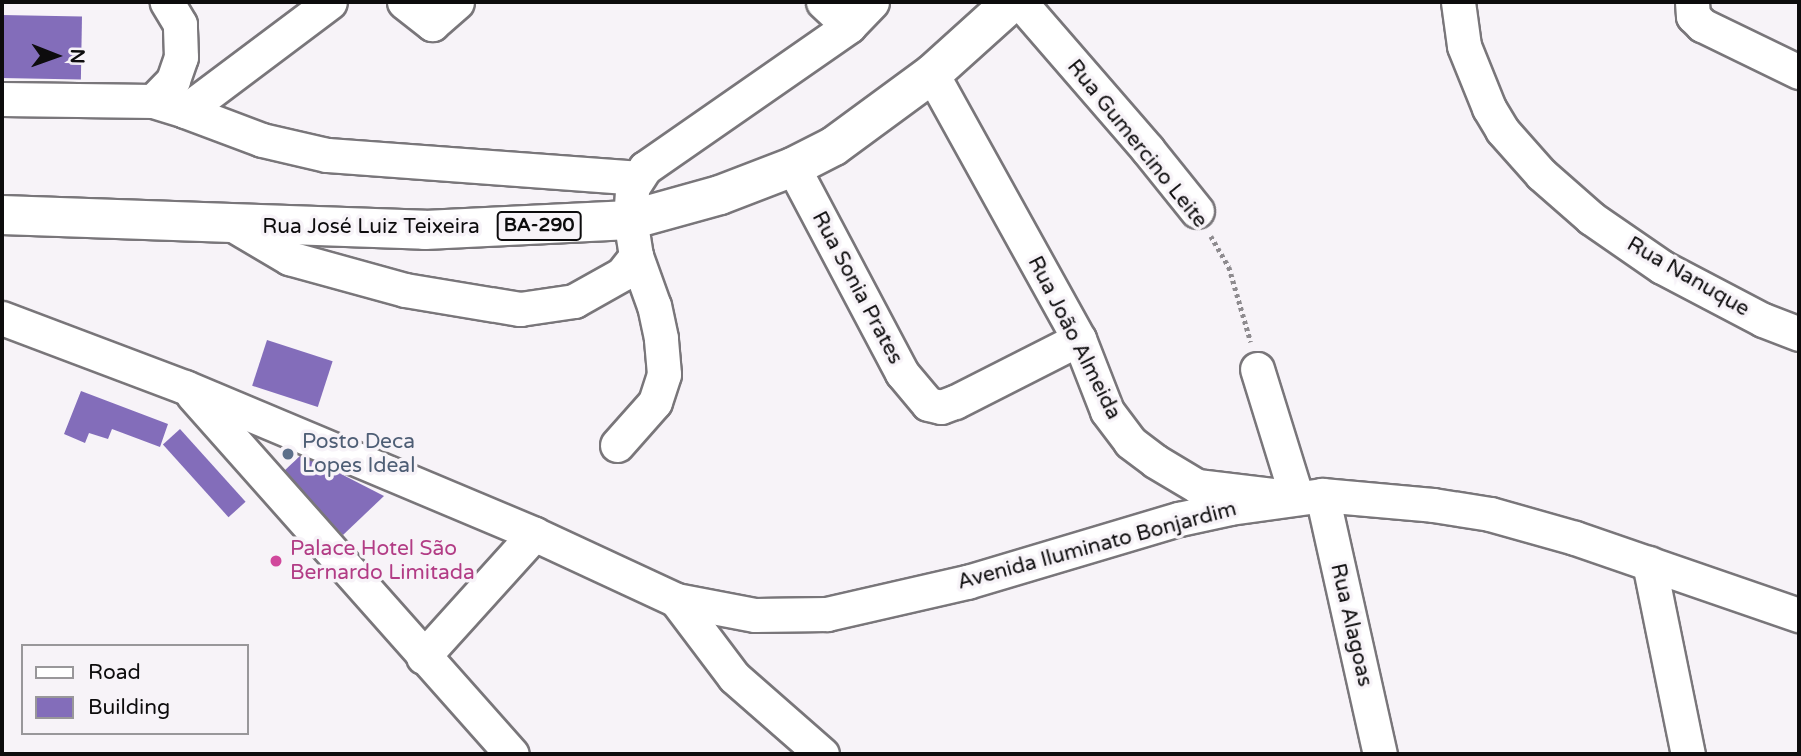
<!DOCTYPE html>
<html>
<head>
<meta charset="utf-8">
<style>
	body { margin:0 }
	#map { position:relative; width:1801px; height:756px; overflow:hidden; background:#f7f3f8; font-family:"Varela Round",sans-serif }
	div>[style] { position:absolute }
	.building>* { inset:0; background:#836dba; transform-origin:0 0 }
	.path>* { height:4.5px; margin-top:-2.25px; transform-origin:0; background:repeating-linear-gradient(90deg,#8e8b8f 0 3.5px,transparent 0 7px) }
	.roads { filter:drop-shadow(2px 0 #79767a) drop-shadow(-2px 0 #79767a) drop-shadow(0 2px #79767a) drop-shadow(0 -2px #79767a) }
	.minor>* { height:33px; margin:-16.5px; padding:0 16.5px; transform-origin:16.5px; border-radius:16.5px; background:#fff }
	.major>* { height:38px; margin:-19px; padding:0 19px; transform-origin:19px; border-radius:19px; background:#fff }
	.dots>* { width:19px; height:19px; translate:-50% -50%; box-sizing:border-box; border:4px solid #f7f3f8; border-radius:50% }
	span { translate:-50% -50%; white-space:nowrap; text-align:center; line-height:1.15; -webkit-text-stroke:7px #f7f3f8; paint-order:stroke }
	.shield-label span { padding:2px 5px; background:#f7f3f8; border:2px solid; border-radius:5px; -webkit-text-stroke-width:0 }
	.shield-label { font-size:19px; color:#0d0c0d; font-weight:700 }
	.street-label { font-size:21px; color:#0d0c0d }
	.service-label { font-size:21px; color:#4e5e75 }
	.left { translate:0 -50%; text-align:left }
	.hotel-label { font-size:21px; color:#b23c85 }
	.frame { position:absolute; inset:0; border:4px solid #0d0c0d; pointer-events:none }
	.legend { position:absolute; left:21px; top:644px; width:228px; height:91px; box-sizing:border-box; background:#f7f3f8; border:2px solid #99979a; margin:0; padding:9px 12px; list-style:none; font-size:21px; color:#0d0c0d }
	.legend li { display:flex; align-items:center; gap:14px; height:35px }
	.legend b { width:35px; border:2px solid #99979a }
	.north { position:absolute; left:21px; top:21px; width:70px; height:70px; -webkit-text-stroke:5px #f7f3f8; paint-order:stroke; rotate:91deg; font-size:19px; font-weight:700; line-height:28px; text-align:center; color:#0d0c0d }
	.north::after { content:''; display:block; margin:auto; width:24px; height:32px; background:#0d0c0d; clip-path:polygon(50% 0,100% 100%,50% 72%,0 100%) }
</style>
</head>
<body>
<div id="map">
	<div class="building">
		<i style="left:2px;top:15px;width:80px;height:63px;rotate:1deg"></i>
		<i style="left:267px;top:340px;width:69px;height:48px;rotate:18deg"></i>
		<i style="clip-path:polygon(81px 391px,168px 424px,160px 447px,112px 429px,108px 439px,89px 433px,85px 443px,64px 434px)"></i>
		<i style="left:180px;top:429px;width:98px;height:23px;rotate:48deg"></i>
		<i style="clip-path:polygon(302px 454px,384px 496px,343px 535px,283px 472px)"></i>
	</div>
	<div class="path">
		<i style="left:1211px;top:236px;width:36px;rotate:60deg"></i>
		<i style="left:1229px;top:267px;width:78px;rotate:73.7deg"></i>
	</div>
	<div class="roads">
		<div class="minor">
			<i style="left:404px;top:2px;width:36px;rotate:38deg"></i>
			<i style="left:432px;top:24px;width:33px;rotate:-41deg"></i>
			<i style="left:823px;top:2px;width:35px;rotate:43deg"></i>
			<i style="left:1020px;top:2px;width:196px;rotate:49.1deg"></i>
			<i style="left:1148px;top:150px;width:78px;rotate:51.2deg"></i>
			<i style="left:1458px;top:2px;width:44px;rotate:82.2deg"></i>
			<i style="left:1464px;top:46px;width:67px;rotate:68deg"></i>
			<i style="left:1489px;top:108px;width:26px;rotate:59deg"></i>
			<i style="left:1502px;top:130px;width:59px;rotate:48.4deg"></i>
			<i style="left:1541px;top:174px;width:67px;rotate:41.3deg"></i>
			<i style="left:1591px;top:218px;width:86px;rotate:34.6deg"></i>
			<i style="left:1662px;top:267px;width:114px;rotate:27.7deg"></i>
			<i style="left:1763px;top:320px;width:39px;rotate:21deg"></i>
			<i style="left:1692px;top:2px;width:14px;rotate:86deg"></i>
			<i style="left:1693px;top:16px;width:13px;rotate:45deg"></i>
			<i style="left:1702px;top:25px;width:108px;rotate:25.9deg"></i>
			<i style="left:932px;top:74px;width:303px;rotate:61deg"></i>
			<i style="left:1079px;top:339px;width:77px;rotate:68.7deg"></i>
			<i style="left:1107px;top:411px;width:39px;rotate:53deg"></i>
			<i style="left:1130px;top:442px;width:31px;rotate:37deg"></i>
			<i style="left:1155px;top:461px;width:49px;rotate:30.8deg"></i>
			<i style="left:1197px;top:486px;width:101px;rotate:6.8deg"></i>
			<i style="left:1297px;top:498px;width:135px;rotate:-107.2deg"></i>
			<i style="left:2px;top:99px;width:151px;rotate:0.8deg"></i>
			<i style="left:153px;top:101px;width:34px;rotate:17deg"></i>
			<i style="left:185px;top:111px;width:181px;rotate:-36.9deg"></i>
			<i style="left:153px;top:101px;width:29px;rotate:-46deg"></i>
			<i style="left:173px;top:80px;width:24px;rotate:-71deg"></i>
			<i style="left:181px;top:57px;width:33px;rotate:-92deg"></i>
			<i style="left:180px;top:24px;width:26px;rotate:-121deg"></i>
			<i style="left:185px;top:111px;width:82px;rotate:20.6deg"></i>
			<i style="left:262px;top:140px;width:67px;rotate:13deg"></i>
			<i style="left:327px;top:155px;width:311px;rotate:4.2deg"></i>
			<i style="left:793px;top:167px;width:233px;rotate:62.1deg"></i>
			<i style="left:902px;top:373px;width:40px;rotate:50deg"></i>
			<i style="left:928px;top:404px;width:13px;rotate:13deg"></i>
			<i style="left:941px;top:407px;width:15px;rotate:-20deg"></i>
			<i style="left:955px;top:402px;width:139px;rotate:-26.9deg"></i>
			<i style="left:235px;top:226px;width:63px;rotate:30.7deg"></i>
			<i style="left:289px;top:258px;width:120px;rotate:15.4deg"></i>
			<i style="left:405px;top:290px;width:117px;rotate:9.4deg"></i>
			<i style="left:520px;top:309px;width:55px;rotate:-8.4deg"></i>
			<i style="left:574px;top:301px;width:55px;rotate:-29.4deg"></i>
			<i style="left:622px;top:274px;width:23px;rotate:-52deg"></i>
			<i style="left:636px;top:256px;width:36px;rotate:-99deg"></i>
			<i style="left:630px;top:220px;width:32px;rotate:-86deg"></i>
			<i style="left:632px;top:188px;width:24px;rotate:-57deg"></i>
			<i style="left:645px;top:168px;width:249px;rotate:-34.8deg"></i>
			<i style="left:849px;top:26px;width:33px;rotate:-46deg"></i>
			<i style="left:2px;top:318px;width:196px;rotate:20.7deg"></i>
			<i style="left:185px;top:387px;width:379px;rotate:22.8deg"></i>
			<i style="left:534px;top:534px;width:157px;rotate:24.9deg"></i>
			<i style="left:676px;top:600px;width:96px;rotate:53deg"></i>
			<i style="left:734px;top:677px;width:117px;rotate:41.2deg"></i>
			<i style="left:193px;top:395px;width:480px;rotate:48.4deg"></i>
			<i style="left:617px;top:445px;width:57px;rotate:-48.5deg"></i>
			<i style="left:655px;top:402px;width:29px;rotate:-72deg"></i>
			<i style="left:664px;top:374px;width:36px;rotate:-95deg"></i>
			<i style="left:661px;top:338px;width:33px;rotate:-102deg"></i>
			<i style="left:654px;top:306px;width:53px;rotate:-109.8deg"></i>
			<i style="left:1322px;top:495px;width:265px;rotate:77.4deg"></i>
			<i style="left:1649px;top:563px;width:195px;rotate:78.5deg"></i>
			<i style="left:676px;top:600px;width:80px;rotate:10.8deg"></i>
			<i style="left:755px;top:615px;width:72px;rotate:-0.8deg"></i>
			<i style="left:827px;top:614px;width:144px;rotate:-12.9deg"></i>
			<i style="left:967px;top:582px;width:221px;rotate:-16.6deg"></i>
			<i style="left:1179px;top:519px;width:52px;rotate:-12.2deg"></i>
			<i style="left:1230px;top:508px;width:93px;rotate:-8deg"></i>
			<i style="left:1322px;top:495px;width:111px;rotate:5.1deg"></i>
			<i style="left:1433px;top:505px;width:58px;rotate:9deg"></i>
			<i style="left:1490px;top:514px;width:88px;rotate:15.8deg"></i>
			<i style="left:1575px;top:538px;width:237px;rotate:19deg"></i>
			<i style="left:423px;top:657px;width:166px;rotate:-47.9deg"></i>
		</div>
		<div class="major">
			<i style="left:2px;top:215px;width:423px;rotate:2deg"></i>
			<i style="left:425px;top:230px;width:205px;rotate:-2.8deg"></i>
			<i style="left:630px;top:220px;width:93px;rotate:-15.5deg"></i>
			<i style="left:720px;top:195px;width:78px;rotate:-21deg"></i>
			<i style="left:793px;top:167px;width:46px;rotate:-27.1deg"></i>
			<i style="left:834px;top:146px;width:122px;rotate:-36.3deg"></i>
			<i style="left:932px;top:74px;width:108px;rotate:-42deg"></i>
		</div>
	</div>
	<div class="dots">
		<i style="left:288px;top:454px;background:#5c6f8a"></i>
		<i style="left:276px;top:561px;background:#d1479c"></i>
	</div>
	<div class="shield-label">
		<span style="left:539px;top:226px">BA-290</span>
	</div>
	<div class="street-label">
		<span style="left:1137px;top:144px;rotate:51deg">Rua Gumercino Leite</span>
		<span style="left:371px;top:227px">Rua José Luiz Teixeira</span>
		<span style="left:1688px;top:277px;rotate:30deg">Rua Nanuque</span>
		<span style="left:857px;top:288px;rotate:62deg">Rua Sonia Prates</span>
		<span style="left:1074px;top:338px;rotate:63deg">Rua João Almeida</span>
		<span style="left:1097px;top:546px;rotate:-15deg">Avenida Iluminato Bonjardim</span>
		<span style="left:1351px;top:625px;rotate:77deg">Rua Alagoas</span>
	</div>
	<div class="service-label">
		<span class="left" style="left:302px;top:454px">Posto Deca<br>Lopes Ideal</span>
	</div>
	<div class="hotel-label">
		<span class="left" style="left:290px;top:561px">Palace Hotel São<br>Bernardo Limitada</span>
	</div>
	<div class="frame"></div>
	<ul class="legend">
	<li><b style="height:9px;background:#fff"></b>Road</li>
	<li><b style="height:19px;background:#836dba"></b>Building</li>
	</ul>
	<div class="north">N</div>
</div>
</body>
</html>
